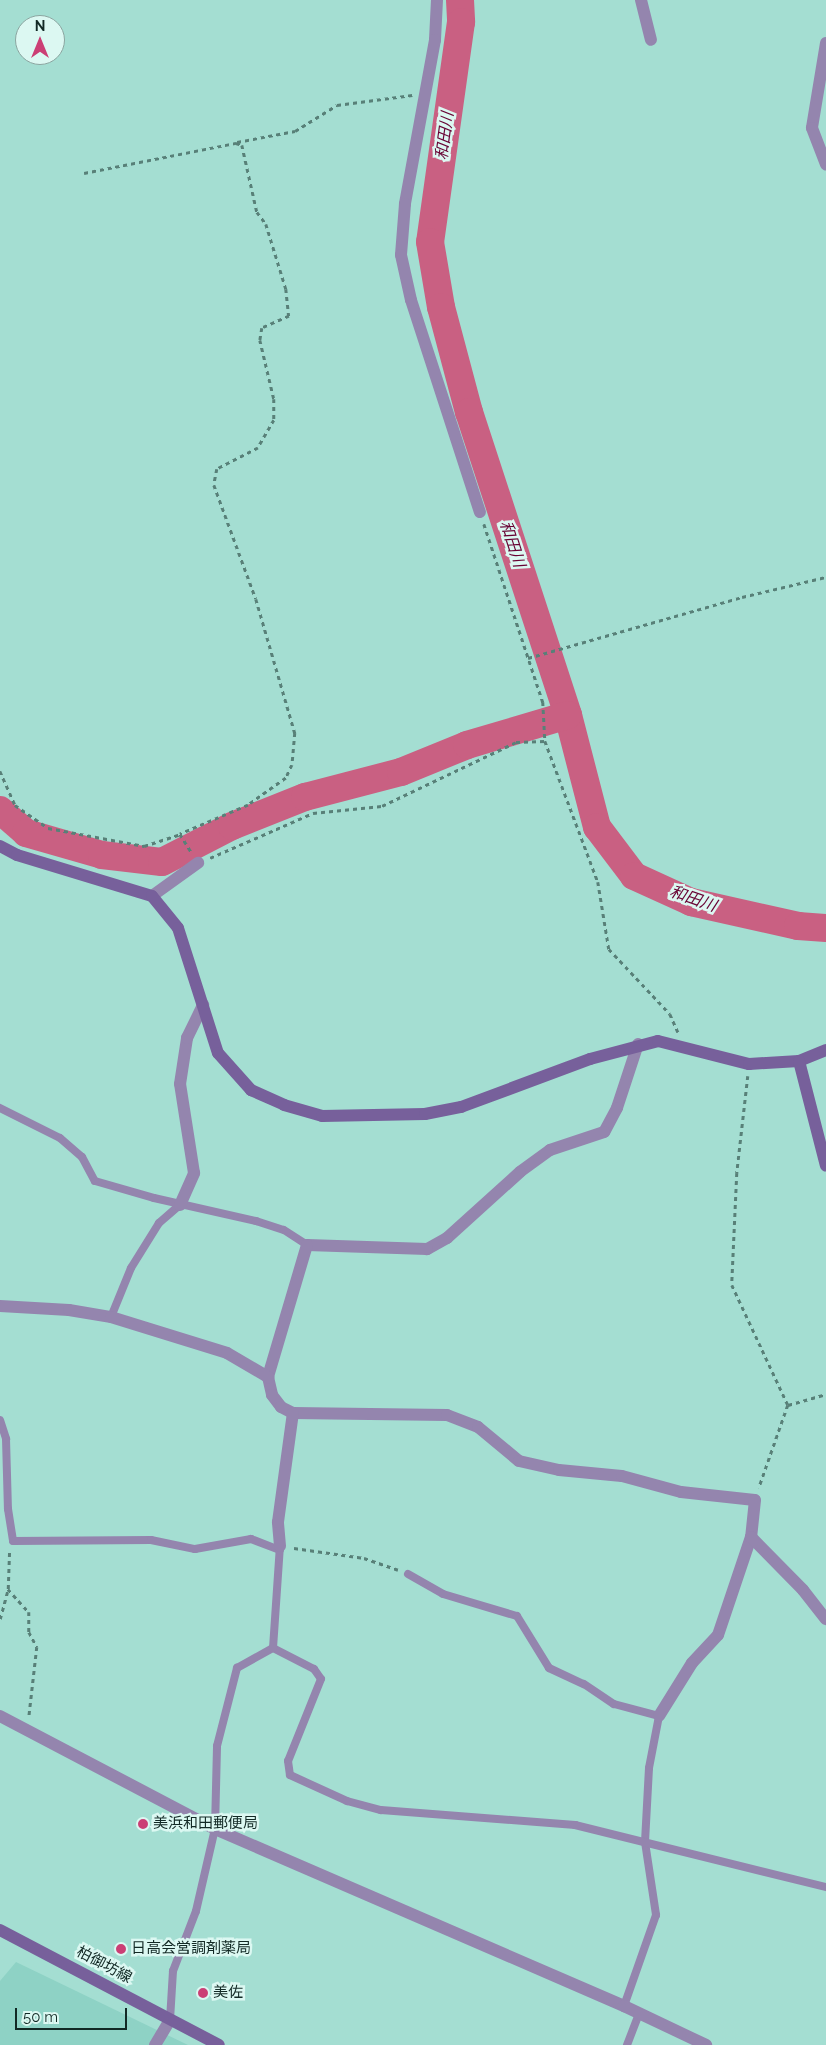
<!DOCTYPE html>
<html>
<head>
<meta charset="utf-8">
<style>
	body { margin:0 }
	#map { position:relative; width:826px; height:2045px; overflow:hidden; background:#a4ded2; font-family:Raleway,"Noto Sans JP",sans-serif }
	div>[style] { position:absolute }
	.built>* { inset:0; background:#8ed2c5 }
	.river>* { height:28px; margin:-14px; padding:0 14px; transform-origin:14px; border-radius:14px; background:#c96082 }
	.path>* { height:2.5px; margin-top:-1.25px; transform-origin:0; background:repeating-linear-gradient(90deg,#588078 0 4px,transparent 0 8px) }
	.lane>* { height:8px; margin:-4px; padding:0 4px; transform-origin:4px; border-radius:4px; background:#9485ae }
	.street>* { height:12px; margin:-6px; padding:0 6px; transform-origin:6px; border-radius:6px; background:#9485ae }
	.secondary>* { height:12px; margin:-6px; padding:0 6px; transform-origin:6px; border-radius:6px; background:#77609b }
	.dots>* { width:14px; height:14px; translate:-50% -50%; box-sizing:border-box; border:2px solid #dcf8f2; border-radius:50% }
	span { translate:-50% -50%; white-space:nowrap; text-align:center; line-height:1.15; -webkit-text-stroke:5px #dcf8f2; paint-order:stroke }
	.poi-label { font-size:15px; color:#122925 }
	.left { translate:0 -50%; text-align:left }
	.street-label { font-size:15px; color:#122925 }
	.water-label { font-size:16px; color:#680233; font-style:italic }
	.north { position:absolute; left:15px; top:15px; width:50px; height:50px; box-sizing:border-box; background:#dcf8f2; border:1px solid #8ba5a0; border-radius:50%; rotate:0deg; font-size:14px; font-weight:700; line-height:20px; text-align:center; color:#122925 }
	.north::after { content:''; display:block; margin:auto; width:18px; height:22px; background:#cb3f75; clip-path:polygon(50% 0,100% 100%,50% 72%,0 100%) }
	.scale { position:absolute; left:15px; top:2008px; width:112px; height:22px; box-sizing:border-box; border:2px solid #122925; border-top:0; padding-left:6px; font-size:15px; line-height:18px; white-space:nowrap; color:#122925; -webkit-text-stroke:4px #dcf8f2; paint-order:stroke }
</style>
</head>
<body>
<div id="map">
	<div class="built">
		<i style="clip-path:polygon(16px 1962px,188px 2045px,0 2045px,0 1981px)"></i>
	</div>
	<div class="river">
		<i style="left:460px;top:0;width:22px;rotate:87deg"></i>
		<i style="left:461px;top:22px;width:222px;rotate:98deg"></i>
		<i style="left:430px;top:242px;width:66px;rotate:80.4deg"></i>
		<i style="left:441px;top:307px;width:109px;rotate:75.1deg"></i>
		<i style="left:469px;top:412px;width:319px;rotate:71.9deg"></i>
		<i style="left:568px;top:715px;width:116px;rotate:75.5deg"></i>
		<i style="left:597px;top:827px;width:61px;rotate:52.9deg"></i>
		<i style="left:634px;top:876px;width:63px;rotate:24.5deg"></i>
		<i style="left:691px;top:902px;width:110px;rotate:12.6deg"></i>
		<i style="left:798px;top:926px;width:28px;rotate:4deg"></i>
		<i style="left:0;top:810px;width:35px;rotate:41deg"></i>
		<i style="left:26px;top:833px;width:79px;rotate:16.1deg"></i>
		<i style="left:102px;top:855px;width:60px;rotate:6.7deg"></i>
		<i style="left:162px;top:862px;width:79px;rotate:-27.2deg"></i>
		<i style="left:232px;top:826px;width:79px;rotate:-21.7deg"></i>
		<i style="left:305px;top:797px;width:99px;rotate:-14.6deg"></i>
		<i style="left:401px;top:772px;width:71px;rotate:-22.2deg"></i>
		<i style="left:467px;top:745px;width:105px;rotate:-16.5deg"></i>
	</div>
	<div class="path">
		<i style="left:237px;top:142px;width:59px;rotate:-10.7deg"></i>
		<i style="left:295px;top:131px;width:49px;rotate:-31.8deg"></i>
		<i style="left:337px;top:105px;width:76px;rotate:-7.6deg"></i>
		<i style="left:84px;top:173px;width:155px;rotate:-11.2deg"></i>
		<i style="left:236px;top:143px;width:6px;rotate:18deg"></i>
		<i style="left:242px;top:145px;width:69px;rotate:77.4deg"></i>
		<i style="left:257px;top:212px;width:15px;rotate:53deg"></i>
		<i style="left:266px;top:224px;width:68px;rotate:72.9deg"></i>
		<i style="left:286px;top:289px;width:27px;rotate:84deg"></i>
		<i style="left:289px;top:316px;width:30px;rotate:156deg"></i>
		<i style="left:262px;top:328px;width:12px;rotate:99deg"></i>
		<i style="left:260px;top:340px;width:61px;rotate:76.7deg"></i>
		<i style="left:274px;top:399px;width:21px;rotate:90deg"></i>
		<i style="left:274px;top:420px;width:32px;rotate:120deg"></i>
		<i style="left:258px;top:448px;width:46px;rotate:152.9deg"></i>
		<i style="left:217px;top:469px;width:16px;rotate:101deg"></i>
		<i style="left:214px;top:485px;width:121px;rotate:69.8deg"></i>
		<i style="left:256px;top:599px;width:140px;rotate:73.8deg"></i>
		<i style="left:295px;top:733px;width:32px;rotate:95deg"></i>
		<i style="left:292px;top:765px;width:14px;rotate:115deg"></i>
		<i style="left:286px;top:778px;width:47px;rotate:144.6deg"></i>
		<i style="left:248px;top:805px;width:74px;rotate:156.9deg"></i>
		<i style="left:484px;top:524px;width:188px;rotate:71.7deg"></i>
		<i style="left:543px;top:702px;width:39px;rotate:87deg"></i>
		<i style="left:545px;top:741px;width:151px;rotate:69.4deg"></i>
		<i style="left:598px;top:882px;width:68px;rotate:80.7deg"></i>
		<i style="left:609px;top:949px;width:89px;rotate:46.8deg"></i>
		<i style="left:670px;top:1014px;width:20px;rotate:66deg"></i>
		<i style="left:528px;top:658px;width:223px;rotate:-15.9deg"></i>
		<i style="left:742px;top:597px;width:86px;rotate:-13.4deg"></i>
		<i style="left:0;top:771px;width:37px;rotate:66deg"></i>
		<i style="left:15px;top:805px;width:40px;rotate:34.9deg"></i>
		<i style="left:48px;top:828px;width:98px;rotate:10.6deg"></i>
		<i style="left:144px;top:846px;width:38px;rotate:-18deg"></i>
		<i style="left:180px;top:834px;width:22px;rotate:58deg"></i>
		<i style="left:210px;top:858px;width:112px;rotate:-23.6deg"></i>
		<i style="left:313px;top:813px;width:69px;rotate:-5.8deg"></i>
		<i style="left:382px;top:806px;width:148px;rotate:-25.5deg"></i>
		<i style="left:516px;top:742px;width:29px;rotate:-2deg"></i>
		<i style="left:748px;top:1076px;width:98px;rotate:96.5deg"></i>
		<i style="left:737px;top:1173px;width:112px;rotate:92.6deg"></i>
		<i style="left:732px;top:1285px;width:132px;rotate:65deg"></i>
		<i style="left:788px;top:1405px;width:88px;rotate:109.3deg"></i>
		<i style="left:788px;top:1405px;width:40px;rotate:-16deg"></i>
		<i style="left:294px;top:1548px;width:71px;rotate:8.1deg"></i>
		<i style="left:364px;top:1558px;width:36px;rotate:19deg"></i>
		<i style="left:8px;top:1589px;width:31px;rotate:48deg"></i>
		<i style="left:29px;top:1612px;width:20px;rotate:90deg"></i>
		<i style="left:29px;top:1632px;width:17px;rotate:62deg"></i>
		<i style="left:37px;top:1647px;width:70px;rotate:96.5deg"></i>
		<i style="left:0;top:1619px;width:31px;rotate:-75deg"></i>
		<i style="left:8px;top:1589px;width:38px;rotate:-88deg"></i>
	</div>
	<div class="lane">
		<i style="left:0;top:1108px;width:67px;rotate:26.6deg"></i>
		<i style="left:60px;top:1138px;width:29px;rotate:41deg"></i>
		<i style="left:82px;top:1157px;width:27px;rotate:62deg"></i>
		<i style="left:95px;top:1181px;width:61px;rotate:16.1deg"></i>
		<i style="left:154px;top:1198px;width:105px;rotate:12.7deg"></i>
		<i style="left:256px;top:1221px;width:29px;rotate:18deg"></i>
		<i style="left:284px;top:1230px;width:27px;rotate:33deg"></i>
		<i style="left:111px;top:1317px;width:53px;rotate:-67.8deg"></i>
		<i style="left:131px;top:1268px;width:53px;rotate:-58.1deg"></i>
		<i style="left:159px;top:1223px;width:28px;rotate:-41deg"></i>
		<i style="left:0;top:1420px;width:20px;rotate:72deg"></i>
		<i style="left:6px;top:1439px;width:70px;rotate:88.4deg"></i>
		<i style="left:8px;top:1509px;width:32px;rotate:81deg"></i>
		<i style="left:13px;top:1541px;width:138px;rotate:-0.4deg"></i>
		<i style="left:151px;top:1540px;width:45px;rotate:11.6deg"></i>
		<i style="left:195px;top:1549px;width:57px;rotate:-10.1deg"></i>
		<i style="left:251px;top:1539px;width:31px;rotate:21deg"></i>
		<i style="left:408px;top:1574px;width:40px;rotate:29.7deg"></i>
		<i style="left:443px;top:1594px;width:77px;rotate:16.6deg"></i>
		<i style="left:517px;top:1616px;width:61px;rotate:58.4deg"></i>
		<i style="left:549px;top:1668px;width:38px;rotate:25deg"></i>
		<i style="left:584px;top:1684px;width:36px;rotate:34deg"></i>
		<i style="left:614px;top:1704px;width:47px;rotate:14.9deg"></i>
		<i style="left:659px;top:1716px;width:53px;rotate:100.9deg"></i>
		<i style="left:649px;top:1768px;width:74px;rotate:93.1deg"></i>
		<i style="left:645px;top:1842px;width:74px;rotate:81.4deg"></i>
		<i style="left:656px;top:1915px;width:96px;rotate:109.4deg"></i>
		<i style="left:273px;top:1648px;width:46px;rotate:27.1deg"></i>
		<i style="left:314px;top:1669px;width:12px;rotate:55deg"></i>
		<i style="left:321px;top:1679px;width:88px;rotate:111.9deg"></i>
		<i style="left:288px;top:1761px;width:14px;rotate:82deg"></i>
		<i style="left:290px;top:1775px;width:63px;rotate:24.5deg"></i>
		<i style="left:347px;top:1801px;width:35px;rotate:15deg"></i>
		<i style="left:381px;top:1810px;width:195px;rotate:4.4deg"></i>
		<i style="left:575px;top:1825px;width:259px;rotate:13.9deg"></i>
		<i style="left:170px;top:2020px;width:49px;rotate:-86.5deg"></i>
		<i style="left:173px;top:1971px;width:64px;rotate:-69deg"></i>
		<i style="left:196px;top:1911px;width:84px;rotate:-77deg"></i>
		<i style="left:215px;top:1829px;width:83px;rotate:-88.6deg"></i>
		<i style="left:217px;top:1746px;width:81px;rotate:-75.6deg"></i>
		<i style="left:237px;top:1668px;width:41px;rotate:-29.1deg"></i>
		<i style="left:273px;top:1648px;width:102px;rotate:-86.1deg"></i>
		<i style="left:627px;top:2045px;width:34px;rotate:-69deg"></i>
	</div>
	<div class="street">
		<i style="left:437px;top:0;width:40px;rotate:92.9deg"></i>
		<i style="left:435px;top:40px;width:167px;rotate:100.4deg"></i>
		<i style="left:405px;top:204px;width:51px;rotate:94.5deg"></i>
		<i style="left:401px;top:255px;width:46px;rotate:77.5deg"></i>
		<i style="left:411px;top:300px;width:223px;rotate:72deg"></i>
		<i style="left:641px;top:0;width:41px;rotate:76deg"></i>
		<i style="left:826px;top:43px;width:86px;rotate:99.4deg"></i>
		<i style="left:812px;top:128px;width:39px;rotate:69deg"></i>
		<i style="left:152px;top:896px;width:57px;rotate:-35.7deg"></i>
		<i style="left:638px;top:1044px;width:67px;rotate:108.2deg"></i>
		<i style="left:617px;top:1108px;width:27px;rotate:118deg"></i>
		<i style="left:604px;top:1132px;width:57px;rotate:161.6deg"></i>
		<i style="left:550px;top:1150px;width:37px;rotate:144deg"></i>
		<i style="left:520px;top:1172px;width:98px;rotate:137.9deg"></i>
		<i style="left:447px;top:1238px;width:23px;rotate:151deg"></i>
		<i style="left:427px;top:1249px;width:120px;rotate:-178.1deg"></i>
		<i style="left:307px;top:1245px;width:138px;rotate:106.5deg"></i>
		<i style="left:268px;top:1377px;width:18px;rotate:77deg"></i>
		<i style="left:272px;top:1395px;width:15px;rotate:53deg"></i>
		<i style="left:281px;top:1407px;width:13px;rotate:27deg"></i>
		<i style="left:293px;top:1413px;width:154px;rotate:0.7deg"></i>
		<i style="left:447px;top:1415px;width:33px;rotate:21deg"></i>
		<i style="left:478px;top:1427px;width:53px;rotate:39.7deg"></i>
		<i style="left:519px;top:1461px;width:41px;rotate:12.7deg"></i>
		<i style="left:559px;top:1470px;width:63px;rotate:5.4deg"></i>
		<i style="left:622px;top:1476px;width:61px;rotate:15.2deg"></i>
		<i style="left:681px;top:1492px;width:74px;rotate:6.2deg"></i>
		<i style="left:755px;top:1500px;width:37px;rotate:96deg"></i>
		<i style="left:751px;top:1537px;width:103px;rotate:108.6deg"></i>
		<i style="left:718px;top:1635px;width:38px;rotate:133deg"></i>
		<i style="left:692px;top:1663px;width:62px;rotate:121.9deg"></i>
		<i style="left:180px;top:1205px;width:35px;rotate:-66deg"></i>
		<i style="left:194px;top:1173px;width:90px;rotate:-98.9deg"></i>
		<i style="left:180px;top:1084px;width:47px;rotate:-81.3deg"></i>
		<i style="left:187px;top:1038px;width:37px;rotate:-64deg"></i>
		<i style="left:0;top:1306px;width:69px;rotate:3.3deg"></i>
		<i style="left:69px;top:1310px;width:43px;rotate:9.5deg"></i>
		<i style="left:111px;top:1317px;width:121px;rotate:17.2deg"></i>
		<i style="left:227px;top:1353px;width:48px;rotate:30.3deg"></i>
		<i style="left:751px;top:1537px;width:74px;rotate:45.5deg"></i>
		<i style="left:803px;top:1590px;width:37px;rotate:52deg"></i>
		<i style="left:280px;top:1546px;width:24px;rotate:-95deg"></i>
		<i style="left:278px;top:1522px;width:110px;rotate:-82.2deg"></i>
		<i style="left:0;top:1716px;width:243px;rotate:27.7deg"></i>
		<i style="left:215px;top:1829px;width:446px;rotate:23.4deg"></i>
		<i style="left:624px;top:2006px;width:91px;rotate:25.4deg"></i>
		<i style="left:155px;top:2045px;width:29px;rotate:-59deg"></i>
	</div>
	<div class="secondary">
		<i style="left:0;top:846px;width:19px;rotate:28deg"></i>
		<i style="left:17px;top:855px;width:141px;rotate:16.9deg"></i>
		<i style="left:152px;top:896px;width:41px;rotate:50.9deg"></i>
		<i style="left:178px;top:928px;width:131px;rotate:72.3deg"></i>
		<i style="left:218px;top:1053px;width:50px;rotate:48.3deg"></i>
		<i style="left:251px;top:1090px;width:36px;rotate:24deg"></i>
		<i style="left:284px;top:1105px;width:40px;rotate:16deg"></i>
		<i style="left:322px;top:1116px;width:103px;rotate:-1.1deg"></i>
		<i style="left:425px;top:1114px;width:37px;rotate:-11deg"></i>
		<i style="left:461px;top:1107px;width:138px;rotate:-20.4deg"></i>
		<i style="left:590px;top:1059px;width:70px;rotate:-14.8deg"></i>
		<i style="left:658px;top:1041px;width:94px;rotate:14.2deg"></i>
		<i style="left:749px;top:1064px;width:50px;rotate:-3.4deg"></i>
		<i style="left:799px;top:1061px;width:29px;rotate:-22deg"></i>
		<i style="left:799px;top:1061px;width:108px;rotate:75.6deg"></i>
		<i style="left:0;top:1930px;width:247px;rotate:27.7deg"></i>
	</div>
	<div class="dots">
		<i style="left:143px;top:1824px;background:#cb3f75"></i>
		<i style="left:121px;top:1949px;background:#cb3f75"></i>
		<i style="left:203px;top:1993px;background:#cb3f75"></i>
	</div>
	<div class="poi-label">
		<span class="left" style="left:153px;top:1824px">美浜和田郵便局</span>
		<span class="left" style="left:131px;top:1949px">日高会営調剤薬局</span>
		<span class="left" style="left:213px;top:1993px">美佐</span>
	</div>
	<div class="street-label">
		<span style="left:104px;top:1965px;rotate:28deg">柏御坊線</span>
	</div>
	<div class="water-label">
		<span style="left:445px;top:136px;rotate:-82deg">和田川</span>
		<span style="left:512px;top:544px;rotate:72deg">和田川</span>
		<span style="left:693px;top:899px;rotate:19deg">和田川</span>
	</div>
	<div class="north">N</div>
	<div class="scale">50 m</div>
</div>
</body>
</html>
